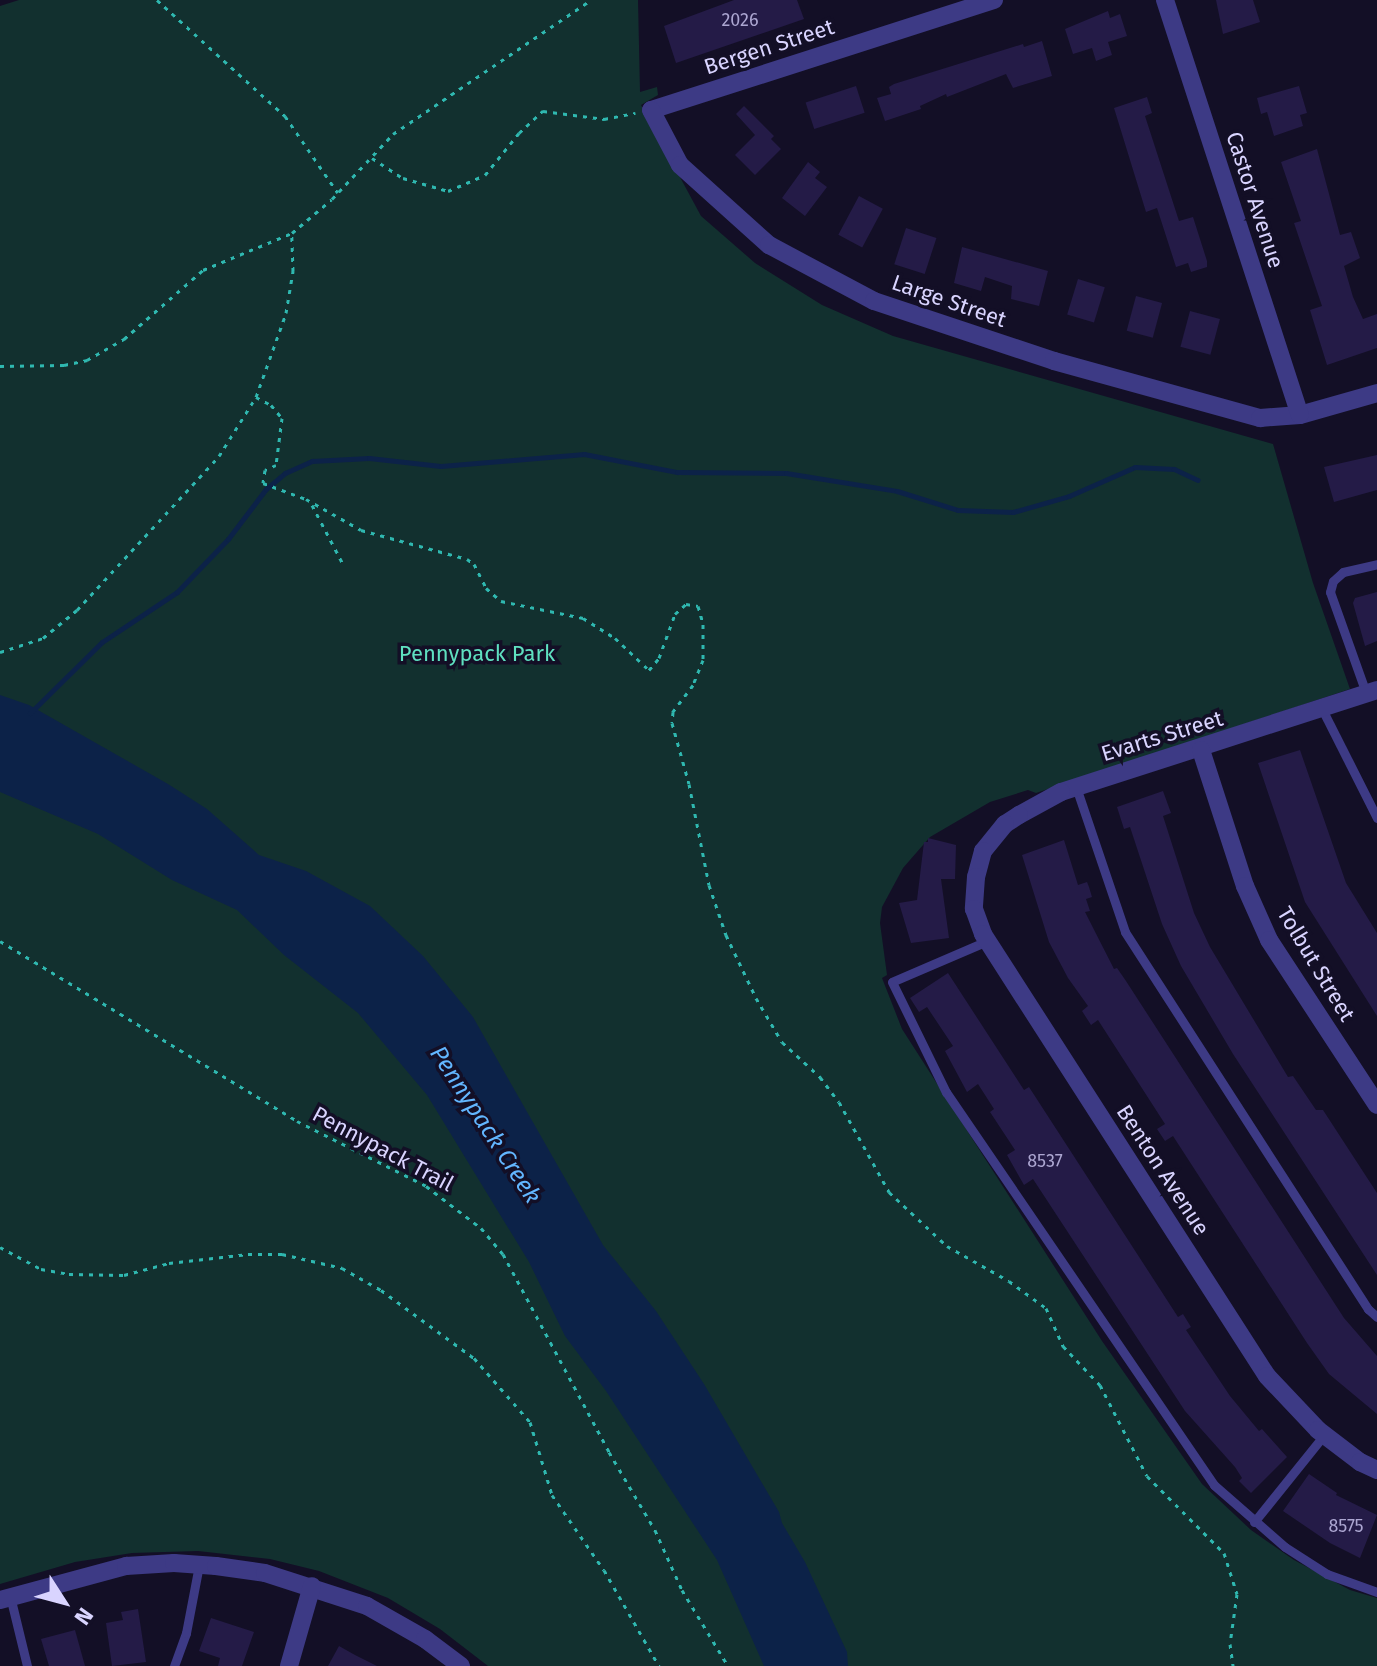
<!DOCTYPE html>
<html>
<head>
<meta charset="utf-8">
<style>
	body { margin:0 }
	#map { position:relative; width:1377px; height:1666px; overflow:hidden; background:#130f26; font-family:"Fira Sans",sans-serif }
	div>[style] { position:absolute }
	.green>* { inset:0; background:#12302f }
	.water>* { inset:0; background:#0c2248 }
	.stream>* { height:5px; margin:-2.5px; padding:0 2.5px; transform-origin:2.5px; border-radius:2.5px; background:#0c2248 }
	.building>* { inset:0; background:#241b47; transform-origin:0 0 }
	.path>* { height:3px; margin-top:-1.5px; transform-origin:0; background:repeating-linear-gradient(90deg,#2fb8b0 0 4px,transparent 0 10px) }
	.service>* { height:9px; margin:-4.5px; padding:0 4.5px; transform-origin:4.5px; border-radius:4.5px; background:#3d3a85 }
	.minor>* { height:18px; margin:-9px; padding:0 9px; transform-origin:9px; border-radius:9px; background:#3d3a85 }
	span { translate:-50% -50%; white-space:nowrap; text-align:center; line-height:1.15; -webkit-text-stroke:7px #130f26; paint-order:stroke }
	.number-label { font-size:18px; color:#aca6d1 }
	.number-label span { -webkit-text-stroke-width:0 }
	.street-label { font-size:22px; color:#d9d4ff }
	.park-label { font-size:22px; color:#5fe0c0 }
	.water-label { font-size:24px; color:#62b6ff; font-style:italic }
	.north { position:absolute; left:24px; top:1562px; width:80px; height:80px; -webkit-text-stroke:6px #130f26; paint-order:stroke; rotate:126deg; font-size:22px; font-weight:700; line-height:32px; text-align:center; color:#d9d4ff }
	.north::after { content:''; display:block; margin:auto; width:28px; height:36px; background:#d9d4ff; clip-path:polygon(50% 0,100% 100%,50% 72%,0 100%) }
</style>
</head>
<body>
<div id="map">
	<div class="green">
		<i style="clip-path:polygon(19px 0,638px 0,640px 92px,657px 87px,658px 95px,641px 105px,701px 216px,755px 263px,822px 305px,893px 336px,1273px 444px,1313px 583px,1350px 689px,1036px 793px,1028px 790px,990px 802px,930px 837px,903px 868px,882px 907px,880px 923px,887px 975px,882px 978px,902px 1029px,1102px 1341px,1202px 1484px,1251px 1530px,1294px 1560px,1350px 1590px,1377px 1598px,1377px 1666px,488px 1666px,440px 1629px,388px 1598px,319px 1571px,270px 1559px,198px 1551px,132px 1553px,75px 1562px,0 1584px,0 6px)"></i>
	</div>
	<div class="water">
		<i style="clip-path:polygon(0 695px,29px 705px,168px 784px,207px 809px,259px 855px,306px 871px,370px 906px,423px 956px,473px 1017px,603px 1245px,656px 1311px,704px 1384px,779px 1512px,782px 1523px,805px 1562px,847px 1652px,848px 1666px,764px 1666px,717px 1560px,606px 1391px,565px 1336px,529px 1262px,427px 1095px,358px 1013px,284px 955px,237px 910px,172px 880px,98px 834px,0 792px)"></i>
	</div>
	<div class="stream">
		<i style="left:30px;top:713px;width:101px;rotate:-44.6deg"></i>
		<i style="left:102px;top:642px;width:90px;rotate:-33.7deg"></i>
		<i style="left:177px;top:592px;width:74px;rotate:-46.1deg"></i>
		<i style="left:228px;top:539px;width:63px;rotate:-52.8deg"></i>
		<i style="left:266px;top:489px;width:25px;rotate:-40deg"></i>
		<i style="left:285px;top:473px;width:30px;rotate:-24deg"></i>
		<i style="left:312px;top:461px;width:57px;rotate:-3deg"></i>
		<i style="left:369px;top:458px;width:72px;rotate:6.3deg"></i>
		<i style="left:441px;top:466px;width:144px;rotate:-4.8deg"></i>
		<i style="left:584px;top:454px;width:95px;rotate:11deg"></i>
		<i style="left:677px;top:472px;width:109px;rotate:0.5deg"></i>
		<i style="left:786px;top:473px;width:112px;rotate:9.2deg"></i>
		<i style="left:897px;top:491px;width:64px;rotate:17.3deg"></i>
		<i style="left:958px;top:510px;width:55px;rotate:2.1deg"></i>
		<i style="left:1013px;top:512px;width:58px;rotate:-15.9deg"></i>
		<i style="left:1069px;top:496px;width:72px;rotate:-23.7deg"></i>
		<i style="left:1135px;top:467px;width:39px;rotate:3deg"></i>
		<i style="left:1174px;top:469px;width:26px;rotate:25deg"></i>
	</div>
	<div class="building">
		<i style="clip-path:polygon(734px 0,797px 0,804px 19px,676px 63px,664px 26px)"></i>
		<i style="clip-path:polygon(1216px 0,1253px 0,1260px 22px,1223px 34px)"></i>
		<i style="clip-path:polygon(1108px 11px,1110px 18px,1120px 14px,1127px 36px,1108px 42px,1112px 55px,1096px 61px,1092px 48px,1073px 54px,1065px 29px)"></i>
		<i style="clip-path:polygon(1042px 41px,1052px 76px,1013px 88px,1006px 74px,947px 97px,946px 94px,920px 106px,921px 109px,885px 121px,877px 98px,891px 94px,889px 87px,894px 84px,1023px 44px,1024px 47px)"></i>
		<i style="left:856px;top:86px;width:28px;height:53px;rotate:72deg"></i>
		<i style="clip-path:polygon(1299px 86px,1307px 113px,1300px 115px,1303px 126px,1274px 136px,1267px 112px,1261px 114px,1257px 98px)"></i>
		<i style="clip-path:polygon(1147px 97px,1152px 113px,1145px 116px,1179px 221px,1193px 217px,1207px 261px,1207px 267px,1191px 272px,1188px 263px,1176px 267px,1157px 208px,1146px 212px,1114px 108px)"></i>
		<i style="clip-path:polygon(744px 106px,774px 136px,771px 139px,781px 149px,755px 175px,735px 155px,755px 135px,736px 114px)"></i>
		<i style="clip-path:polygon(1317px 149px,1340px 235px,1351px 232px,1360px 258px,1344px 266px,1353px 297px,1363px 319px,1377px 314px,1377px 348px,1327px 365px,1310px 310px,1322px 306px,1294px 223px,1301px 221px,1281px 162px)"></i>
		<i style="clip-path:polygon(808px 162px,820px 172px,815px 178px,827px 187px,805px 216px,782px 198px)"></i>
		<i style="left:859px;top:196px;width:27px;height:44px;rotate:28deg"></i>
		<i style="left:906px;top:228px;width:32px;height:38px;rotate:18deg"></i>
		<i style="clip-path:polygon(962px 247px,1048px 271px,1039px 306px,1011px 299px,1012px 286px,985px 277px,981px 291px,954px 283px)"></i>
		<i style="left:1078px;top:279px;width:28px;height:37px;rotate:17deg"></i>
		<i style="left:1136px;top:296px;width:27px;height:36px;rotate:15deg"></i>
		<i style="left:1190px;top:311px;width:31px;height:37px;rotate:15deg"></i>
		<i style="clip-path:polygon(1377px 455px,1377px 490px,1334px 502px,1324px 467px)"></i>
		<i style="clip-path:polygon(1377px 592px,1377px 641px,1365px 646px,1353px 603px,1355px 598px)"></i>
		<i style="clip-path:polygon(1300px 750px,1346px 883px,1377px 933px,1377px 1016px,1305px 902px,1258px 763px)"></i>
		<i style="clip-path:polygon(1163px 791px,1171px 813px,1163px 816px,1194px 913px,1210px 947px,1288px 1077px,1293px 1076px,1316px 1110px,1323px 1110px,1377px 1193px,1377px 1275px,1233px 1054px,1181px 966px,1162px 924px,1130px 827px,1124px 829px,1117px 807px)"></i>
		<i style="clip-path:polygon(928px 838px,956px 845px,955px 879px,941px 879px,949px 938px,911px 943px,899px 903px,917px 900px,924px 842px,928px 842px)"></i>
		<i style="clip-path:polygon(1064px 840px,1078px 885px,1087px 882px,1089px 887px,1092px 897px,1086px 899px,1090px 911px,1085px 912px,1114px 969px,1117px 968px,1126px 981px,1344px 1318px,1377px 1356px,1377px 1414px,1329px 1374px,1307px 1343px,1173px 1136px,1165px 1141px,1157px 1129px,1165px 1124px,1098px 1020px,1091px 1025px,1082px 1011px,1088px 1006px,1068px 978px,1049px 942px,1022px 855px)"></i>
		<i style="clip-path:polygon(948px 973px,1024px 1090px,1029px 1087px,1178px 1317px,1183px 1314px,1191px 1327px,1186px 1330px,1230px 1396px,1259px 1431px,1262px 1429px,1287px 1457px,1251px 1493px,1239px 1481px,1242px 1478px,1235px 1467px,1185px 1411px,1033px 1179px,1024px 1185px,1007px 1155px,1015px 1150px,990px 1112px,994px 1109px,978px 1084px,967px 1092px,945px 1051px,953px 1046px,927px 1007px,919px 1012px,910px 998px)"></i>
		<i style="clip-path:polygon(1309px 1474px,1337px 1493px,1336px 1495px,1377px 1515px,1360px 1558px,1330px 1543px,1283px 1511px)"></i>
		<i style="clip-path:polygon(138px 1609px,146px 1662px,112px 1666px,106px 1623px,123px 1620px,121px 1612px)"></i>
		<i style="clip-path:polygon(211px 1618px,254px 1632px,242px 1666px,218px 1666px,220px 1658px,199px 1651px)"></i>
		<i style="clip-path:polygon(75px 1630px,85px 1666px,49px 1666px,41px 1639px)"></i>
		<i style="clip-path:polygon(339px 1646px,355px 1655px,377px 1666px,328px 1666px)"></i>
	</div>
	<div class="path">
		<i style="left:157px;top:0;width:173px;rotate:42.2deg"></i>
		<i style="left:285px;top:116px;width:93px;rotate:55.5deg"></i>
		<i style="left:372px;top:158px;width:37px;rotate:33deg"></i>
		<i style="left:403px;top:178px;width:47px;rotate:16.1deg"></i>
		<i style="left:448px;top:191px;width:40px;rotate:-23.4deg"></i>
		<i style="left:485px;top:175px;width:54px;rotate:-51deg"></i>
		<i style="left:519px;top:133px;width:33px;rotate:-43deg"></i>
		<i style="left:543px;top:111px;width:62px;rotate:7.5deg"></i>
		<i style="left:604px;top:119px;width:32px;rotate:-11deg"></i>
		<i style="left:0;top:366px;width:64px;rotate:-0.9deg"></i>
		<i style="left:64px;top:365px;width:24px;rotate:-12deg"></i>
		<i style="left:87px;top:360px;width:43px;rotate:-29.6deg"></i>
		<i style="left:124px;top:339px;width:105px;rotate:-41.1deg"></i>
		<i style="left:203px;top:270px;width:96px;rotate:-22.6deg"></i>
		<i style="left:292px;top:233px;width:52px;rotate:-40.4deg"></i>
		<i style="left:332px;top:199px;width:89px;rotate:-46.8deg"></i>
		<i style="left:393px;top:134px;width:239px;rotate:-34.1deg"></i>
		<i style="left:256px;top:397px;width:89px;rotate:-70.3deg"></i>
		<i style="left:286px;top:313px;width:43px;rotate:-80.5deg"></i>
		<i style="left:293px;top:271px;width:36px;rotate:-92deg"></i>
		<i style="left:312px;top:505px;width:67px;rotate:62.3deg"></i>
		<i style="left:0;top:652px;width:45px;rotate:-18deg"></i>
		<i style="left:43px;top:638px;width:44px;rotate:-39.5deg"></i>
		<i style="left:77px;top:610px;width:209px;rotate:-47.3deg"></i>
		<i style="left:219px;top:456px;width:70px;rotate:-57.9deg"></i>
		<i style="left:256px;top:397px;width:17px;rotate:28deg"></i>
		<i style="left:271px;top:405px;width:17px;rotate:50deg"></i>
		<i style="left:282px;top:418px;width:47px;rotate:97.3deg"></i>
		<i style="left:276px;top:465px;width:12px;rotate:156deg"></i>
		<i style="left:265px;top:470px;width:13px;rotate:99deg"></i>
		<i style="left:263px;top:483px;width:46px;rotate:20.4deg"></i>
		<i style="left:306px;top:499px;width:63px;rotate:29.4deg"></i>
		<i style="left:361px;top:530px;width:110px;rotate:15.3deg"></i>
		<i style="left:467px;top:559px;width:9px;rotate:36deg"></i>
		<i style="left:474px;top:564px;width:27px;rotate:63deg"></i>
		<i style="left:486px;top:588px;width:20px;rotate:41deg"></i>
		<i style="left:501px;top:601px;width:84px;rotate:11.7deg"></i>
		<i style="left:583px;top:618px;width:38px;rotate:32deg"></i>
		<i style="left:615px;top:638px;width:47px;rotate:43.3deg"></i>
		<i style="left:649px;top:670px;width:16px;rotate:-50deg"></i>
		<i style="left:659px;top:658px;width:47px;rotate:-70deg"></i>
		<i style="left:675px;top:614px;width:15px;rotate:-42deg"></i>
		<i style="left:686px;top:604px;width:12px;rotate:9deg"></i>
		<i style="left:698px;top:606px;width:19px;rotate:74deg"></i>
		<i style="left:703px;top:624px;width:36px;rotate:90deg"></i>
		<i style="left:703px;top:660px;width:27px;rotate:112deg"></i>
		<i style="left:693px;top:685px;width:34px;rotate:127deg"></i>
		<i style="left:673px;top:712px;width:11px;rotate:95deg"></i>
		<i style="left:672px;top:723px;width:63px;rotate:74.4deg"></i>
		<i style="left:689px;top:784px;width:103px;rotate:78.8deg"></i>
		<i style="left:709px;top:885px;width:53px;rotate:71.2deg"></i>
		<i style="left:726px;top:935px;width:70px;rotate:64.5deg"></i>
		<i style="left:756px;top:998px;width:51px;rotate:59.4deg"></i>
		<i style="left:782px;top:1042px;width:52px;rotate:42.6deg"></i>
		<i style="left:820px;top:1077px;width:31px;rotate:53deg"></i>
		<i style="left:839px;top:1102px;width:103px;rotate:60.9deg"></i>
		<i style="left:889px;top:1192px;width:79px;rotate:43deg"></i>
		<i style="left:947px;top:1246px;width:71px;rotate:29.4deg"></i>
		<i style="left:1009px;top:1281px;width:46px;rotate:36.1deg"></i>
		<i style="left:1046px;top:1308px;width:42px;rotate:65.9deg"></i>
		<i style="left:1063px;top:1346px;width:54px;rotate:46.5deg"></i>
		<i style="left:1100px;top:1385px;width:102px;rotate:62.7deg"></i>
		<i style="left:1147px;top:1476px;width:109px;rotate:45deg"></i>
		<i style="left:1224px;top:1553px;width:43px;rotate:72.4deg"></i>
		<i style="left:1237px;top:1594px;width:50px;rotate:98deg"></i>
		<i style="left:1230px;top:1644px;width:22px;rotate:82deg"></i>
		<i style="left:0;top:941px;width:347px;rotate:31.2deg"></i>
		<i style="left:297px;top:1121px;width:144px;rotate:26.7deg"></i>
		<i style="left:426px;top:1186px;width:69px;rotate:37.4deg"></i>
		<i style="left:481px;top:1228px;width:34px;rotate:50deg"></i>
		<i style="left:503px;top:1254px;width:225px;rotate:61.8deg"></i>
		<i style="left:609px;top:1452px;width:91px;rotate:59.5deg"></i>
		<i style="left:655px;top:1530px;width:66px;rotate:65.8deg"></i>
		<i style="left:682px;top:1590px;width:89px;rotate:58.8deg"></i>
		<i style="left:0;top:1247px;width:47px;rotate:28.2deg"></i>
		<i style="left:41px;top:1269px;width:28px;rotate:10deg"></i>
		<i style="left:69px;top:1274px;width:55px;rotate:1deg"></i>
		<i style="left:124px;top:1275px;width:47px;rotate:-14.9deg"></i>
		<i style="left:169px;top:1263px;width:80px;rotate:-6.5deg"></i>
		<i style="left:248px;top:1254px;width:34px"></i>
		<i style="left:282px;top:1254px;width:62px;rotate:13.1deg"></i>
		<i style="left:342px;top:1268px;width:45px;rotate:29.4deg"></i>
		<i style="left:381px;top:1290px;width:115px;rotate:36.2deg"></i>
		<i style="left:474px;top:1358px;width:85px;rotate:48.8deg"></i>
		<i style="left:530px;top:1422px;width:76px;rotate:73.2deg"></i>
		<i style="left:552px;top:1495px;width:91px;rotate:55.3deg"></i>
		<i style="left:604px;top:1570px;width:111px;rotate:60.2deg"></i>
	</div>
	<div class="service">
		<i style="left:1366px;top:693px;width:107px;rotate:-109.6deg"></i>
		<i style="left:1330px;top:592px;width:11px;rotate:-75deg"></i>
		<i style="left:1333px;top:581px;width:13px;rotate:-42deg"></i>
		<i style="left:1343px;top:572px;width:35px;rotate:-13deg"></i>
		<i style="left:1322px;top:709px;width:122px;rotate:63.2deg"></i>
		<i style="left:1076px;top:787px;width:153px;rotate:71.3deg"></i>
		<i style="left:1125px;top:932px;width:449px;rotate:57.2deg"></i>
		<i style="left:1368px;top:1309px;width:12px;rotate:42deg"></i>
		<i style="left:987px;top:941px;width:103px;rotate:156.7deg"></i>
		<i style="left:892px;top:982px;width:123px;rotate:63.9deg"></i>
		<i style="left:946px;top:1092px;width:476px;rotate:55.7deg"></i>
		<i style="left:1214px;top:1485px;width:94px;rotate:41.1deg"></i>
		<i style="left:1285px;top:1547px;width:50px;rotate:32.7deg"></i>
		<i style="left:1327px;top:1574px;width:53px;rotate:19.8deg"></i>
		<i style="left:1254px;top:1522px;width:112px;rotate:-51.2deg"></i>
		<i style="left:10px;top:1596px;width:72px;rotate:76.3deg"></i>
		<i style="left:174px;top:1666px;width:35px;rotate:-70deg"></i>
		<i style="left:186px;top:1633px;width:69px;rotate:-79.2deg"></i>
	</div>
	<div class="minor">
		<i style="left:994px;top:0;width:360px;rotate:162.2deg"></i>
		<i style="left:651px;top:110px;width:62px;rotate:62.2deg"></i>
		<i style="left:680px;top:165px;width:120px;rotate:42deg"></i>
		<i style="left:769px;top:245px;width:119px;rotate:28.1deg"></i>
		<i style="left:874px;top:301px;width:190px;rotate:18.4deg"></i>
		<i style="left:1054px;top:361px;width:214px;rotate:15.5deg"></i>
		<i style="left:1260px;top:418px;width:40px;rotate:-4.3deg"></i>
		<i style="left:1300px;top:415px;width:80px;rotate:-15.9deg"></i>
		<i style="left:1165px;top:0;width:436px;rotate:72deg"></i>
		<i style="left:1377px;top:690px;width:332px;rotate:162.1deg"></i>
		<i style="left:1061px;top:792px;width:48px;rotate:151.3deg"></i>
		<i style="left:1019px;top:815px;width:17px;rotate:147deg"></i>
		<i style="left:1005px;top:824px;width:35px;rotate:129deg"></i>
		<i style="left:983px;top:851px;width:27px;rotate:105deg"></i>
		<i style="left:976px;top:877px;width:32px;rotate:94deg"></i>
		<i style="left:974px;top:909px;width:27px;rotate:70deg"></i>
		<i style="left:983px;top:934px;width:525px;rotate:57.28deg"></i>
		<i style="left:1267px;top:1376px;width:74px;rotate:46.6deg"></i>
		<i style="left:1318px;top:1430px;width:53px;rotate:37.3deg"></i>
		<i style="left:1360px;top:1462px;width:19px;rotate:25deg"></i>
		<i style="left:1201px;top:750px;width:143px;rotate:72.1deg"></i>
		<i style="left:1245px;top:886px;width:59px;rotate:66deg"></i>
		<i style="left:1269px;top:940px;width:197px;rotate:56.8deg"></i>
		<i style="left:0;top:1600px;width:131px;rotate:-15.1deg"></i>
		<i style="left:126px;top:1566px;width:48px;rotate:-3.6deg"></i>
		<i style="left:174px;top:1563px;width:42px;rotate:4.1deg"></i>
		<i style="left:216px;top:1566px;width:49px;rotate:8.1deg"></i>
		<i style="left:265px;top:1573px;width:107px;rotate:17.9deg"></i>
		<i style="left:367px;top:1606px;width:67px;rotate:29.6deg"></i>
		<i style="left:425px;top:1639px;width:45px;rotate:36.9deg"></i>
		<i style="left:289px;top:1666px;width:83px;rotate:-74deg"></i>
	</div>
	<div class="number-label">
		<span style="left:740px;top:20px">2026</span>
		<span style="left:1045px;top:1161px">8537</span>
		<span style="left:1346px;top:1526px">8575</span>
	</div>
	<div class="street-label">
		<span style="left:769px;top:47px;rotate:-18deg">Bergen Street</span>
		<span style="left:1255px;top:200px;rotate:72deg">Castor Avenue</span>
		<span style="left:949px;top:301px;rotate:19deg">Large Street</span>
		<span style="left:1162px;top:736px;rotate:-17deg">Evarts Street</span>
		<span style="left:1316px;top:964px;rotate:59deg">Tolbut Street</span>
		<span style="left:383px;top:1149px;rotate:28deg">Pennypack Trail</span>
		<span style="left:1163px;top:1170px;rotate:57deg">Benton Avenue</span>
	</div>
	<div class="park-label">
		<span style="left:477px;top:654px">Pennypack Park</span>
	</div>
	<div class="water-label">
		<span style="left:485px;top:1125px;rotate:57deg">Pennypack Creek</span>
	</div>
	<div class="north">N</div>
</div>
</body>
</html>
